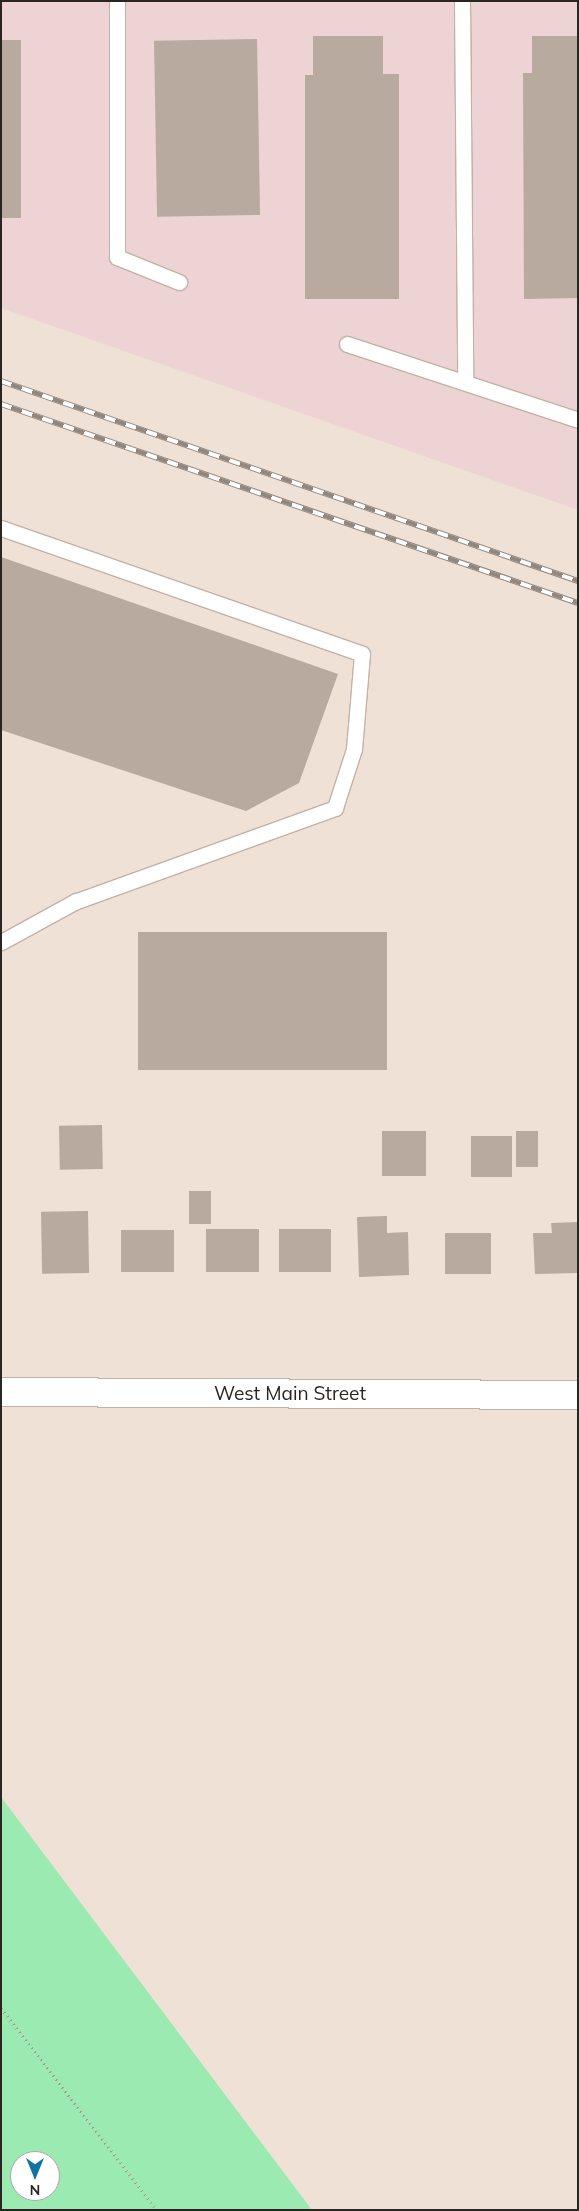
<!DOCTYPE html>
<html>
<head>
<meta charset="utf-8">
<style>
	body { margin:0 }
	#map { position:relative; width:579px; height:2211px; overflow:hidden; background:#f0e1d6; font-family:Mulish,sans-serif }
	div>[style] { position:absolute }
	.industrial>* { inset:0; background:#eed3d4 }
	.green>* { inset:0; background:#9aeab2 }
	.building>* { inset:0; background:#b8aa9f; transform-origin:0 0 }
	.path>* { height:3px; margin-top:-1.5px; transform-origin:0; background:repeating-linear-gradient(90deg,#a59a92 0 1px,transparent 0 5px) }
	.roads { filter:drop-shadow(1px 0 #c0b2a7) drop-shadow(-1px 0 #c0b2a7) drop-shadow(0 1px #c0b2a7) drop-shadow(0 -1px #c0b2a7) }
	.service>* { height:15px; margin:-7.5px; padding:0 7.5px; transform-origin:7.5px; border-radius:7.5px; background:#fff }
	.tertiary>* { height:28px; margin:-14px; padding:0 14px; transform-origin:14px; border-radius:14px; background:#fff }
	.rail>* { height:5.5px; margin-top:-2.75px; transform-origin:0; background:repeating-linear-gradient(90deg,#fff 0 11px,#91877f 0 22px); box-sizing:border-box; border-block:1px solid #91877f }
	span { translate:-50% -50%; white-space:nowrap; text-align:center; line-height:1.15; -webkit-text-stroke:4px #fff; paint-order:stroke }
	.street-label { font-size:19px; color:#2a2521 }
	.frame { position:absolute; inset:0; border:2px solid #2a2521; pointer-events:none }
	.north { position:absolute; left:10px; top:2151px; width:50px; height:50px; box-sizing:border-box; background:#fff; border:1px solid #aaa8a6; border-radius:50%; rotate:180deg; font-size:14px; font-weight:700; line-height:20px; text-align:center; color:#2a2521 }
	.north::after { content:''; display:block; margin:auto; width:18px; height:22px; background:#0e75a1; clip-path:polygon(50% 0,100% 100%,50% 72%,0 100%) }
</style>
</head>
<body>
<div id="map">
	<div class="industrial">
		<i style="clip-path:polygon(1px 1px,578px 1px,578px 510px,1px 308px)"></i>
	</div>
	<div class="green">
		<i style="clip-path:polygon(evenodd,1px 1797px,312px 2210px,1px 2210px,1px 1797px,20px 2161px,50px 2161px,50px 2191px,20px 2191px,20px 2161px)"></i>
	</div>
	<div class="building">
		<i style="clip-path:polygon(313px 36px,383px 36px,383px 74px,399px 74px,399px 299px,305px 299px,305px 75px,313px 75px)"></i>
		<i style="clip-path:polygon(532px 36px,578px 36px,578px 298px,524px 299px,523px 73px,532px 73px)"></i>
		<i style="left:257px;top:39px;width:176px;height:103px;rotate:89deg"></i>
		<i style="left:1px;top:40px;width:20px;height:178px"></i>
		<i style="clip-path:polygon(1px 557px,338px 674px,299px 783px,246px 811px,1px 730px)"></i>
		<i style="left:138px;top:932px;width:249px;height:138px"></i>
		<i style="left:102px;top:1125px;width:44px;height:43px;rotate:89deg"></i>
		<i style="left:426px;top:1131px;width:45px;height:44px;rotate:90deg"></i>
		<i style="left:538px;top:1131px;width:36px;height:22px;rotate:90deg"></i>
		<i style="left:471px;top:1136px;width:41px;height:41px"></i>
		<i style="left:211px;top:1191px;width:33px;height:22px;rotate:90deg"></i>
		<i style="left:88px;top:1211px;width:62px;height:47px;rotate:89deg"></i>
		<i style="clip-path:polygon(387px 1216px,387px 1233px,408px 1232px,409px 1275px,359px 1277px,357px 1217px)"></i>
		<i style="clip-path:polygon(578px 1222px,578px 1273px,535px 1274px,533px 1233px,552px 1233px,551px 1223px)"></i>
		<i style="left:206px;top:1229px;width:53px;height:43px"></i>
		<i style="left:331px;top:1229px;width:43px;height:52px;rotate:90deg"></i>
		<i style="left:121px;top:1230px;width:53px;height:42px"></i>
		<i style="left:445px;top:1233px;width:46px;height:41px"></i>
	</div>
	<div class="path">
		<i style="left:1px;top:2008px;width:255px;rotate:52.3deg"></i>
	</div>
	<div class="roads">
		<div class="service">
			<i style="left:117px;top:1px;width:256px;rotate:90deg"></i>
			<i style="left:117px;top:257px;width:67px;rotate:22deg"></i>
			<i style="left:462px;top:1px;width:381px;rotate:89.5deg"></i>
			<i style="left:347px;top:344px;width:243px;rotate:18.2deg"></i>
			<i style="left:1px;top:528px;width:382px;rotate:19.2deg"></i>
			<i style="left:362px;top:654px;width:95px;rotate:94.8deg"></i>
			<i style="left:354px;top:749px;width:62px;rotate:107.9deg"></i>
			<i style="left:335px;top:808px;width:275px;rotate:160.2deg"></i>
			<i style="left:76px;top:901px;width:85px;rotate:151.3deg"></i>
		</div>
		<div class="tertiary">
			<i style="left:1px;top:1392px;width:577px;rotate:0.3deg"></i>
		</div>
	</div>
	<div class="rail">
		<i style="left:1px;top:381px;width:611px;rotate:19.12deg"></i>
		<i style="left:1px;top:404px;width:610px;rotate:19.03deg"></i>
	</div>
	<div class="street-label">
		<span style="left:290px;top:1394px">West Main Street</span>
	</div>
	<div class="frame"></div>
	<div class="north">N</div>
</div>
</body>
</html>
